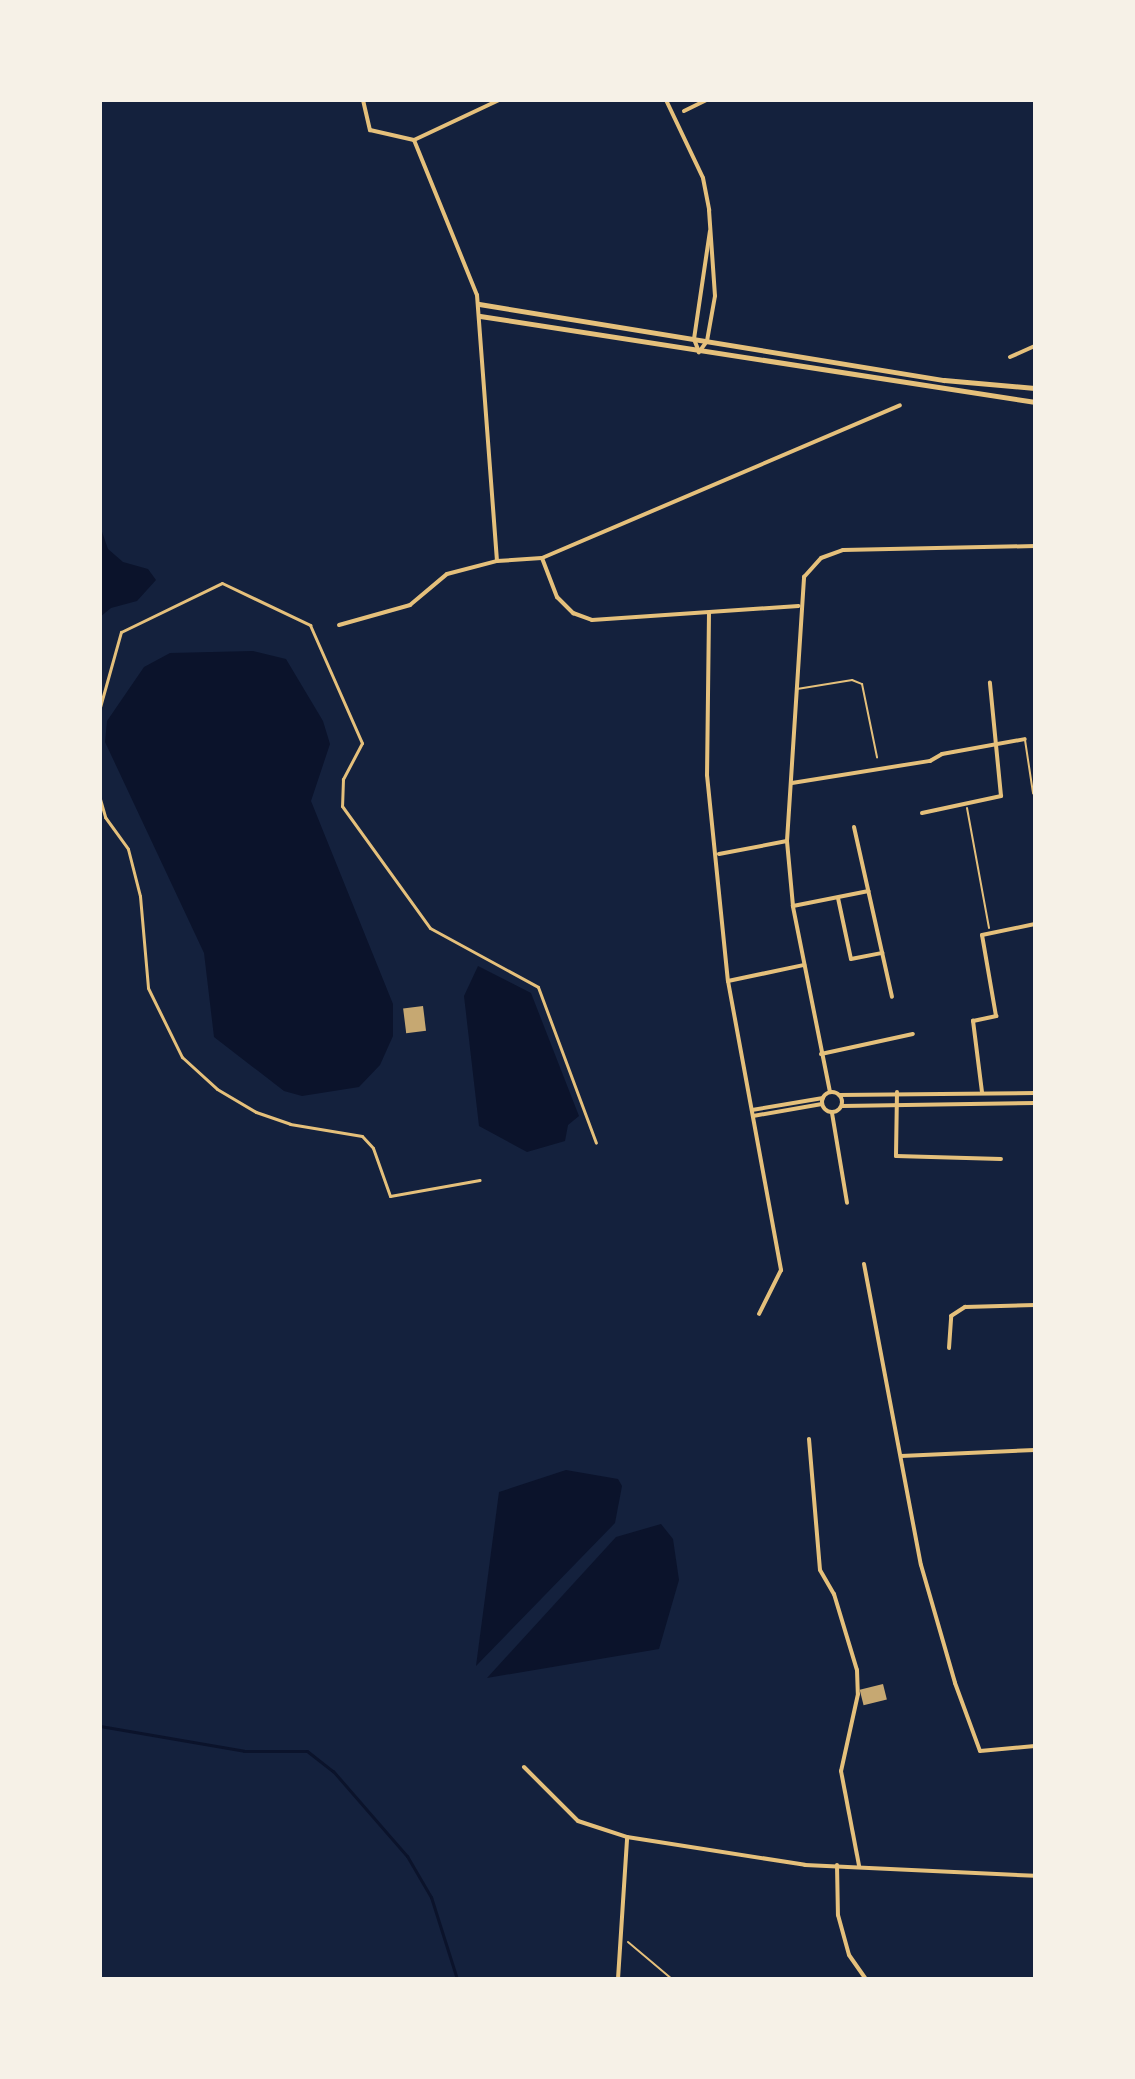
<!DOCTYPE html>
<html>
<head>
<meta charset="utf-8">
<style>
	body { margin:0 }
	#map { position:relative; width:1135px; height:2079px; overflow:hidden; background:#14213d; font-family:Ubuntu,sans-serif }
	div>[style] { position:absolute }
	.water>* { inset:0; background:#0b132b }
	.stream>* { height:3px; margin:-1.5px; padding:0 1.5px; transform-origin:1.5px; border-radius:1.5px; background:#0b132b }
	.building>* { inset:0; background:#c6a872; transform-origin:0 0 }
	.path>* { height:2px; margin:-1px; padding:0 1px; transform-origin:1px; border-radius:1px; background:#e5c07b }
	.service>* { height:2px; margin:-1px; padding:0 1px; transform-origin:1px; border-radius:1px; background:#e5c07b }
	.pedestrian>* { height:3px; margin:-1.5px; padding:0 1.5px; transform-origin:1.5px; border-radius:1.5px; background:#e5c07b }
	.minor>* { height:4px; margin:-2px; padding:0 2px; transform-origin:2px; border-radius:2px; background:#e5c07b }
	.minor>.ring { margin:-2px; padding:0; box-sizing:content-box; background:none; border:4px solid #e5c07b; border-radius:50% }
	.tertiary>* { height:5px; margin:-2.5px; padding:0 2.5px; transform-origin:2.5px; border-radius:2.5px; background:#e5c07b }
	span { translate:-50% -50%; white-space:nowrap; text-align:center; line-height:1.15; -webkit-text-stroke:6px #f6f1e7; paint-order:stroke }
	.frame { position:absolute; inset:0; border:102px solid #f6f1e7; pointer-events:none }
</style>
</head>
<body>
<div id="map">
	<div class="water">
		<i style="clip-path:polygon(100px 526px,108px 549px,123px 562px,148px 569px,156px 580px,137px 601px,111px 608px,100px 617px)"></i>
		<i style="clip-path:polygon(253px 651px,286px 659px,323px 721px,330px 744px,311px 801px,393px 1004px,393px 1036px,380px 1065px,359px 1087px,302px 1096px,284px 1091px,214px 1037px,204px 953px,105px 742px,107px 721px,144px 667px,170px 653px)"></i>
		<i style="clip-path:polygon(478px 966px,531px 993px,579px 1116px,568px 1125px,565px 1141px,527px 1152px,479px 1126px,464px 996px)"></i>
		<i style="clip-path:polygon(566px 1470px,618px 1479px,622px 1486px,615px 1523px,476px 1666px,499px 1492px)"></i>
		<i style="clip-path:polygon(661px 1524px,673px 1539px,679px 1580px,659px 1649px,487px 1678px,616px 1537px)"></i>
	</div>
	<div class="stream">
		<i style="left:100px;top:1726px;width:146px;rotate:9.8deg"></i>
		<i style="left:244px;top:1751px;width:63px"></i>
		<i style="left:307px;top:1751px;width:33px;rotate:38deg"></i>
		<i style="left:333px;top:1771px;width:113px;rotate:49deg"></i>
		<i style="left:407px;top:1856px;width:48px;rotate:59.7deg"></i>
		<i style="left:431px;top:1897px;width:86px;rotate:72.4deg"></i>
	</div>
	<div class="building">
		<i style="left:423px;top:1006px;width:25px;height:20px;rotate:83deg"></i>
		<i style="left:883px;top:1684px;width:16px;height:24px;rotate:76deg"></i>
	</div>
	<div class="path">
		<i style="left:967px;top:808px;width:122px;rotate:79.6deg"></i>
		<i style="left:628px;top:1942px;width:57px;rotate:40.1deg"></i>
	</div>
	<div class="service">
		<i style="left:797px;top:689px;width:56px;rotate:-9.3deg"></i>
		<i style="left:852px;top:680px;width:11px;rotate:22deg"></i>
		<i style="left:862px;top:684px;width:75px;rotate:78.4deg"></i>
		<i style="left:1025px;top:740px;width:54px;rotate:81.4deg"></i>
	</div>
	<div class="pedestrian">
		<i style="left:100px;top:707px;width:78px;rotate:-74.4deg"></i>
		<i style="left:121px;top:632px;width:112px;rotate:-25.9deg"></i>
		<i style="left:222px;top:583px;width:98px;rotate:25.5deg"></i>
		<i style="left:310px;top:625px;width:129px;rotate:66.2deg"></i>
		<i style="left:362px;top:743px;width:41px;rotate:117.8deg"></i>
		<i style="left:343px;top:779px;width:27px;rotate:92deg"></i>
		<i style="left:342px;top:806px;width:150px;rotate:54.2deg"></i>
		<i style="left:430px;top:928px;width:123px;rotate:28.6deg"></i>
		<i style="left:538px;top:987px;width:166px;rotate:69.6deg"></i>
		<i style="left:100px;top:799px;width:19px;rotate:74deg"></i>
		<i style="left:105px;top:817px;width:39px;rotate:54deg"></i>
		<i style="left:128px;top:849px;width:49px;rotate:75.7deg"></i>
		<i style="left:140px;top:896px;width:92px;rotate:85deg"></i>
		<i style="left:148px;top:988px;width:77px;rotate:63.8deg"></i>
		<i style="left:182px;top:1057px;width:47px;rotate:42.4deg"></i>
		<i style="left:217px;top:1089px;width:45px;rotate:30.5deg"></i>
		<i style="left:256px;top:1112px;width:36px;rotate:19deg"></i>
		<i style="left:290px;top:1124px;width:73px;rotate:9.5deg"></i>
		<i style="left:362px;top:1136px;width:16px;rotate:47deg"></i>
		<i style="left:373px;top:1148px;width:51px;rotate:70.5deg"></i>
		<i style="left:390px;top:1196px;width:91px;rotate:-10.1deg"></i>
	</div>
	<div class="minor">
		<i style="left:363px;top:100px;width:31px;rotate:77deg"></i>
		<i style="left:370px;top:130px;width:45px;rotate:12.8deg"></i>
		<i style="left:414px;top:140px;width:94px;rotate:-25.2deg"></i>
		<i style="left:666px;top:100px;width:86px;rotate:64.6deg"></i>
		<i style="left:703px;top:178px;width:33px;rotate:79deg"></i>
		<i style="left:709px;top:210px;width:86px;rotate:86deg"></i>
		<i style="left:715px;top:296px;width:46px;rotate:100.1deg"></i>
		<i style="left:707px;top:341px;width:14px;rotate:126deg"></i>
		<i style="left:699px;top:352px;width:14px;rotate:-111deg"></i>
		<i style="left:694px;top:339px;width:109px;rotate:-81.6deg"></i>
		<i style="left:684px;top:111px;width:25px;rotate:-26deg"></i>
		<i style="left:414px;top:140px;width:167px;rotate:67.9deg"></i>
		<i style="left:477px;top:295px;width:266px;rotate:85.7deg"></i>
		<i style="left:1010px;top:357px;width:27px;rotate:-24deg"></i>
		<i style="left:542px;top:558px;width:42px;rotate:69deg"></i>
		<i style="left:557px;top:597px;width:23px;rotate:45deg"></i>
		<i style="left:573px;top:613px;width:20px;rotate:20deg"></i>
		<i style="left:592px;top:620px;width:207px;rotate:-3.9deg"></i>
		<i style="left:709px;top:613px;width:162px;rotate:90.7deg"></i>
		<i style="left:707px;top:775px;width:207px;rotate:84.2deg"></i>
		<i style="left:728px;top:981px;width:294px;rotate:79.6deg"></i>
		<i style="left:781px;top:1270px;width:49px;rotate:116.6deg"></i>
		<i style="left:339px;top:625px;width:74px;rotate:-15.7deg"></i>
		<i style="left:410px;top:605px;width:48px;rotate:-40deg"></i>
		<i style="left:447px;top:574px;width:52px;rotate:-14.6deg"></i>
		<i style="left:497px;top:561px;width:45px;rotate:-3.8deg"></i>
		<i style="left:542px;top:558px;width:389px;rotate:-23.1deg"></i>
		<i style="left:792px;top:783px;width:140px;rotate:-9.1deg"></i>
		<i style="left:930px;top:761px;width:14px;rotate:-30deg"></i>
		<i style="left:942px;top:754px;width:84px;rotate:-10.2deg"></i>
		<i style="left:922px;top:813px;width:81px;rotate:-12.1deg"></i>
		<i style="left:1001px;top:796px;width:114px;rotate:-95.6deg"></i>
		<i style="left:854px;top:827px;width:174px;rotate:77.4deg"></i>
		<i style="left:719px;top:854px;width:69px;rotate:-10.8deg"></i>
		<i style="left:838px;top:898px;width:62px;rotate:78deg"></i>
		<i style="left:851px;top:959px;width:32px;rotate:-11deg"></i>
		<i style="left:793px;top:906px;width:77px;rotate:-11.2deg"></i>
		<i style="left:728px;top:981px;width:78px;rotate:-11.9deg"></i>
		<i style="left:821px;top:1054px;width:94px;rotate:-12.3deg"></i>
		<i class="ring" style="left:822px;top:1092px;width:16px;height:16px"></i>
		<i style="left:830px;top:1092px;width:190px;rotate:-101.3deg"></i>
		<i style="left:793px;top:906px;width:65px;rotate:-95.3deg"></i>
		<i style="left:787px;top:841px;width:265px;rotate:-86.3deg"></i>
		<i style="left:804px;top:577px;width:25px;rotate:-48deg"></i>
		<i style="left:821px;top:558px;width:23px;rotate:-20deg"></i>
		<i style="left:843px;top:550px;width:192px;rotate:-1.2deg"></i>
		<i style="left:897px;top:1092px;width:64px;rotate:90.9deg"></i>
		<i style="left:896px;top:1156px;width:105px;rotate:1.6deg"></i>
		<i style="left:982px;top:1092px;width:72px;rotate:-97.2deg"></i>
		<i style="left:973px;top:1021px;width:24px;rotate:-12deg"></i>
		<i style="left:996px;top:1016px;width:82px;rotate:-99.8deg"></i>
		<i style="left:982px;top:935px;width:54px;rotate:-11.7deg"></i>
		<i style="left:839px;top:1095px;width:196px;rotate:-0.6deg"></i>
		<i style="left:842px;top:1106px;width:193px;rotate:-0.9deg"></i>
		<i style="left:752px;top:1110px;width:72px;rotate:-9.6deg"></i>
		<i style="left:832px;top:1113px;width:91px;rotate:80.5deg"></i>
		<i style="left:753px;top:1116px;width:70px;rotate:-9.9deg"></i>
		<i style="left:864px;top:1264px;width:306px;rotate:79.3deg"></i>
		<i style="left:921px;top:1565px;width:123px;rotate:73.9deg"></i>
		<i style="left:955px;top:1683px;width:72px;rotate:69.8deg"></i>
		<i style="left:980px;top:1751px;width:55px;rotate:-5.2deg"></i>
		<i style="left:949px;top:1348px;width:32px;rotate:-86deg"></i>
		<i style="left:951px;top:1316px;width:17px;rotate:-33deg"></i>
		<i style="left:965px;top:1307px;width:70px;rotate:-1.6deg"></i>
		<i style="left:809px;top:1439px;width:131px;rotate:85.2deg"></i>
		<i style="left:820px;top:1570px;width:28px;rotate:60deg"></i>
		<i style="left:834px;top:1594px;width:79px;rotate:73.2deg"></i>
		<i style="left:857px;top:1670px;width:24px;rotate:88deg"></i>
		<i style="left:858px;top:1694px;width:79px;rotate:102.4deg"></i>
		<i style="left:841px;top:1771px;width:96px;rotate:79.2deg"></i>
		<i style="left:901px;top:1456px;width:134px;rotate:-2.6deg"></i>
		<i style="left:524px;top:1767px;width:76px;rotate:45deg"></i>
		<i style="left:578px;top:1821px;width:52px;rotate:18.1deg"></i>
		<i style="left:627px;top:1837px;width:180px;rotate:8.9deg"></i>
		<i style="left:805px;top:1865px;width:230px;rotate:2.7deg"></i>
		<i style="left:837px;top:1865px;width:50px;rotate:88.9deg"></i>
		<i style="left:838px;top:1915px;width:41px;rotate:74.6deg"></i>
		<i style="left:849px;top:1955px;width:29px;rotate:55deg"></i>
		<i style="left:618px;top:1979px;width:141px;rotate:-86.3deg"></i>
	</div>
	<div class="tertiary">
		<i style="left:479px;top:304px;width:471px;rotate:9.3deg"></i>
		<i style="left:944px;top:380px;width:91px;rotate:5deg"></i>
		<i style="left:480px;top:316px;width:562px;rotate:8.81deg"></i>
	</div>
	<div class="frame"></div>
</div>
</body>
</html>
